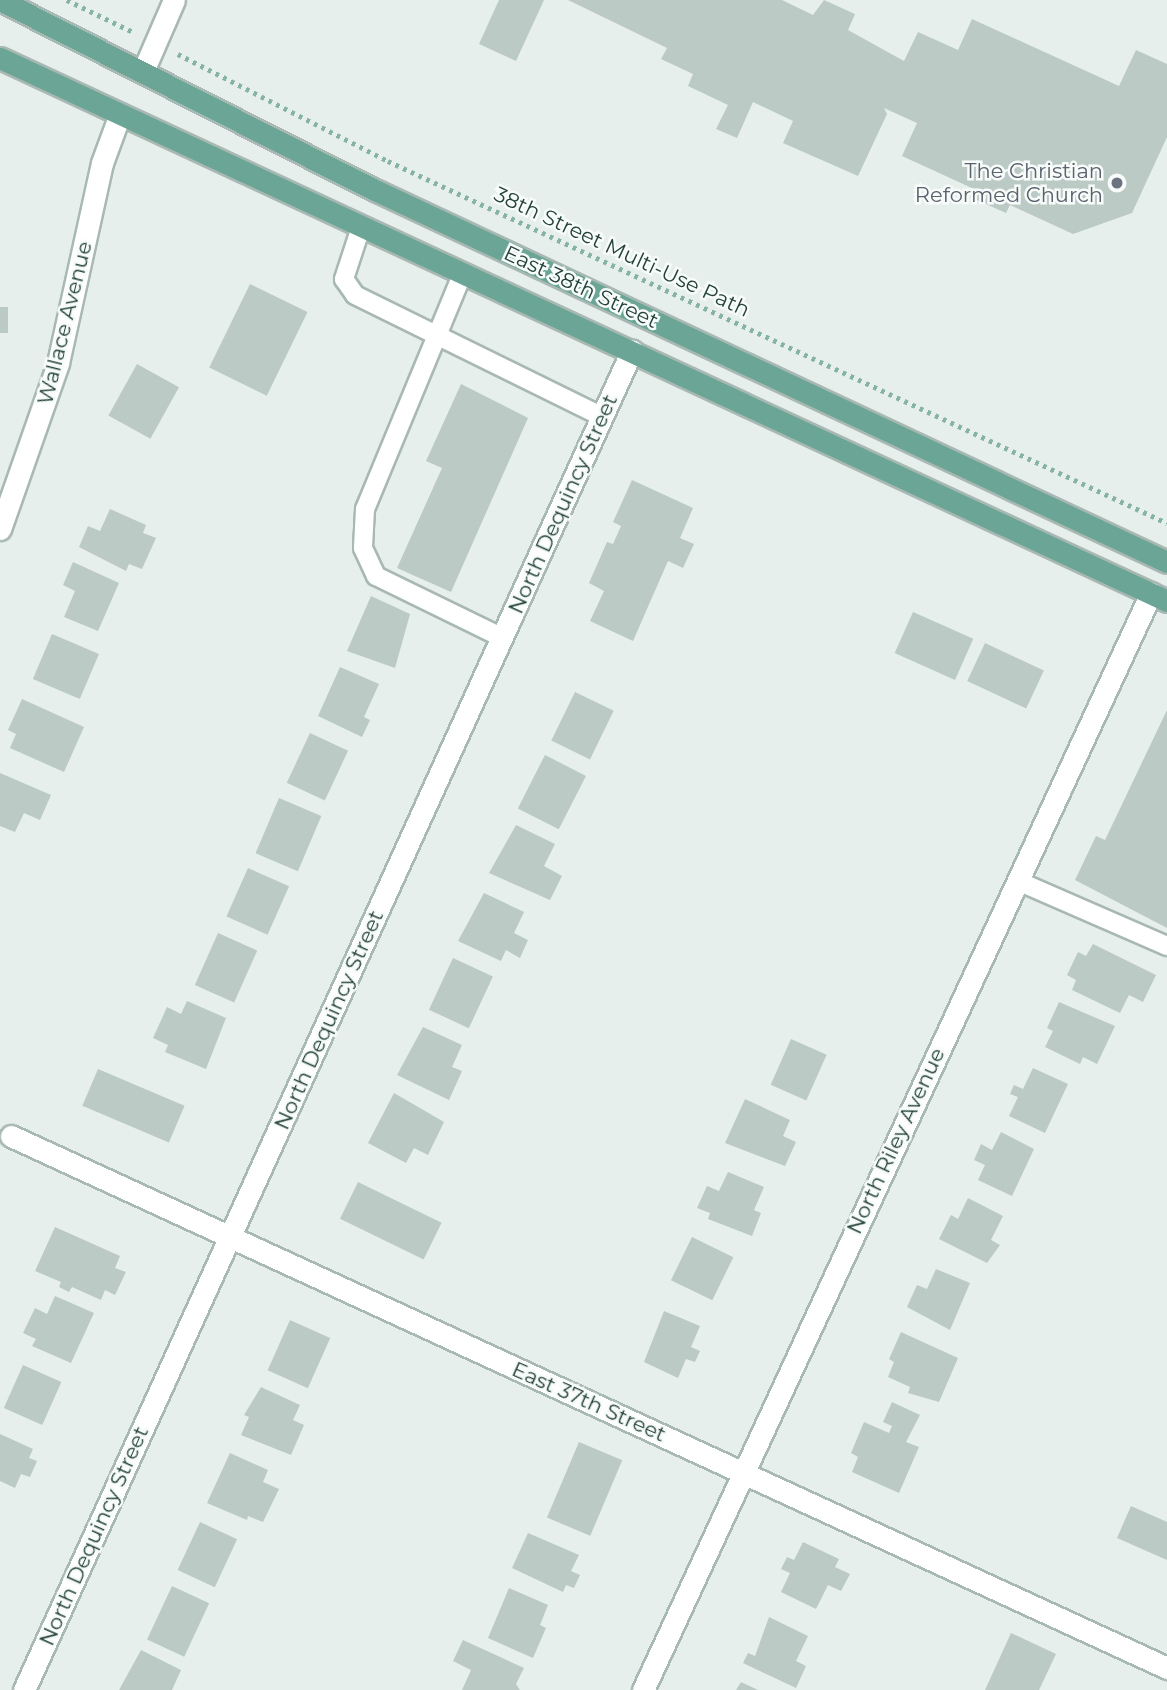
<!DOCTYPE html>
<html>
<head>
<meta charset="utf-8">
<style>
	body { margin:0 }
	#map { position:relative; width:1167px; height:1690px; overflow:hidden; background:#e6efeb; font-family:Montserrat,sans-serif }
	div>[style] { position:absolute }
	.building>* { inset:0; background:#bbcac4; transform-origin:0 0 }
	.path>* { height:4.5px; margin-top:-2.25px; transform-origin:0; background:repeating-linear-gradient(90deg,#86b3a5 0 3.5px,transparent 0 8.5px) }
	.roads { filter:drop-shadow(2px 0 #a8b8b2) drop-shadow(-2px 0 #a8b8b2) drop-shadow(0 2px #a8b8b2) drop-shadow(0 -2px #a8b8b2) }
	.service>* { height:18px; margin:-9px; padding:0 9px; transform-origin:9px; border-radius:9px; background:#fff }
	.minor>* { height:21px; margin:-10.5px; padding:0 10.5px; transform-origin:10.5px; border-radius:10.5px; background:#fff }
	.primary>* { height:21px; margin:-10.5px; padding:0 10.5px; transform-origin:10.5px; border-radius:10.5px; background:#6aa596 }
	.dots>* { width:19px; height:19px; translate:-50% -50%; box-sizing:border-box; border:4px solid #f7fbf9; border-radius:50% }
	span { translate:-50% -50%; white-space:nowrap; text-align:center; line-height:1.15; -webkit-text-stroke:5px #f7fbf9; paint-order:stroke }
	.worship-label { font-size:21px; color:#5b616d }
	.right { translate:-100% -50%; text-align:right }
	.street-label { font-size:21px; color:#24423a }
</style>
</head>
<body>
<div id="map">
	<div class="building">
		<i style="clip-path:polygon(499px 0,544px 0,516px 61px,479px 44px)"></i>
		<i style="clip-path:polygon(568px 0,782px 0,813px 15px,824px 0,855px 14px,848px 30px,904px 61px,918px 32px,958px 50px,972px 19px,1119px 86px,1136px 50px,1167px 64px,1167px 137px,1132px 213px,1073px 234px,1010px 205px,1006px 213px,970px 197px,974px 189px,902px 156px,917px 123px,884px 108px,887px 114px,858px 176px,783px 143px,793px 121px,753px 102px,737px 138px,716px 129px,728px 105px,688px 86px,693px 74px,661px 59px,667px 48px)"></i>
		<i style="left:250px;top:284px;width:64px;height:93px;rotate:26deg"></i>
		<i style="left:0;top:307px;width:8px;height:26px"></i>
		<i style="left:137px;top:364px;width:48px;height:59px;rotate:29deg"></i>
		<i style="clip-path:polygon(461px 384px,528px 418px,451px 592px,397px 568px,442px 468px,426px 461px)"></i>
		<i style="clip-path:polygon(632px 480px,693px 508px,680px 538px,694px 544px,683px 568px,668px 561px,633px 641px,590px 621px,604px 591px,589px 583px,607px 542px,613px 544px,621px 526px,613px 522px)"></i>
		<i style="clip-path:polygon(110px 509px,146px 525px,143px 533px,156px 538px,142px 569px,129px 564px,126px 571px,79px 547px,88px 526px,100px 531px)"></i>
		<i style="clip-path:polygon(73px 562px,119px 583px,98px 631px,64px 617px,75px 591px,63px 585px)"></i>
		<i style="clip-path:polygon(371px 596px,410px 614px,395px 668px,347px 651px)"></i>
		<i style="left:913px;top:612px;width:66px;height:45px;rotate:24deg"></i>
		<i style="left:52px;top:634px;width:51px;height:49px;rotate:23deg"></i>
		<i style="left:985px;top:643px;width:65px;height:42px;rotate:25deg"></i>
		<i style="clip-path:polygon(340px 667px,379px 684px,364px 717px,370px 720px,362px 737px,318px 716px)"></i>
		<i style="left:575px;top:692px;width:43px;height:54px;rotate:26deg"></i>
		<i style="clip-path:polygon(22px 699px,84px 727px,64px 772px,10px 748px,16px 734px,8px 730px)"></i>
		<i style="clip-path:polygon(1167px 710px,1167px 928px,1075px 880px,1096px 836px,1105px 840px)"></i>
		<i style="left:310px;top:733px;width:42px;height:55px;rotate:25deg"></i>
		<i style="left:545px;top:755px;width:46px;height:60px;rotate:27deg"></i>
		<i style="clip-path:polygon(0 773px,51px 795px,40px 820px,24px 813px,15px 832px,0 826px)"></i>
		<i style="left:279px;top:798px;width:46px;height:60px;rotate:23deg"></i>
		<i style="clip-path:polygon(516px 825px,555px 844px,544px 866px,562px 876px,550px 900px,489px 873px)"></i>
		<i style="left:248px;top:868px;width:45px;height:53px;rotate:24deg"></i>
		<i style="clip-path:polygon(484px 893px,524px 912px,514px 933px,528px 940px,520px 958px,506px 950px,501px 961px,458px 941px)"></i>
		<i style="left:218px;top:933px;width:43px;height:57px;rotate:24deg"></i>
		<i style="clip-path:polygon(1093px 944px,1156px 975px,1143px 1002px,1129px 995px,1120px 1013px,1072px 990px,1076px 980px,1067px 975px,1078px 952px,1086px 956px)"></i>
		<i style="left:453px;top:958px;width:44px;height:57px;rotate:25deg"></i>
		<i style="clip-path:polygon(187px 1001px,226px 1018px,206px 1069px,165px 1052px,168px 1045px,153px 1038px,167px 1007px,181px 1014px)"></i>
		<i style="clip-path:polygon(1059px 1002px,1115px 1026px,1097px 1064px,1083px 1057px,1080px 1064px,1045px 1047px,1053px 1031px,1047px 1028px)"></i>
		<i style="clip-path:polygon(423px 1027px,462px 1045px,452px 1067px,462px 1071px,449px 1100px,397px 1075px)"></i>
		<i style="left:791px;top:1039px;width:39px;height:50px;rotate:24deg"></i>
		<i style="clip-path:polygon(1033px 1068px,1068px 1084px,1045px 1133px,1009px 1116px,1018px 1097px,1010px 1094px,1014px 1085px,1023px 1089px)"></i>
		<i style="left:98px;top:1069px;width:94px;height:40px;rotate:23deg"></i>
		<i style="clip-path:polygon(394px 1093px,444px 1122px,428px 1155px,414px 1148px,406px 1163px,368px 1143px)"></i>
		<i style="clip-path:polygon(745px 1099px,790px 1120px,783px 1136px,796px 1142px,785px 1166px,725px 1143px)"></i>
		<i style="clip-path:polygon(1001px 1132px,1034px 1149px,1012px 1196px,978px 1180px,985px 1165px,974px 1160px,981px 1144px,992px 1150px)"></i>
		<i style="clip-path:polygon(728px 1172px,764px 1187px,754px 1210px,761px 1213px,752px 1236px,708px 1219px,710px 1213px,697px 1208px,707px 1186px,719px 1191px)"></i>
		<i style="left:358px;top:1182px;width:93px;height:41px;rotate:26deg"></i>
		<i style="clip-path:polygon(968px 1198px,1003px 1216px,991px 1240px,1000px 1245px,987px 1263px,939px 1239px,951px 1215px,958px 1219px)"></i>
		<i style="clip-path:polygon(55px 1227px,120px 1256px,115px 1268px,126px 1272px,115px 1295px,105px 1290px,101px 1300px,72px 1287px,69px 1292px,59px 1287px,61px 1282px,35px 1271px)"></i>
		<i style="left:692px;top:1237px;width:46px;height:48px;rotate:26deg"></i>
		<i style="clip-path:polygon(936px 1269px,970px 1283px,950px 1330px,907px 1307px,917px 1285px,927px 1289px)"></i>
		<i style="clip-path:polygon(55px 1296px,94px 1313px,71px 1363px,32px 1346px,36px 1339px,23px 1333px,35px 1308px,47px 1314px)"></i>
		<i style="clip-path:polygon(664px 1311px,700px 1326px,691px 1347px,700px 1351px,695px 1362px,686px 1359px,678px 1378px,644px 1362px)"></i>
		<i style="left:290px;top:1320px;width:44px;height:55px;rotate:24deg"></i>
		<i style="clip-path:polygon(901px 1332px,958px 1358px,939px 1402px,908px 1393px,910px 1387px,888px 1377px,894px 1362px,889px 1359px)"></i>
		<i style="left:23px;top:1365px;width:42px;height:47px;rotate:24deg"></i>
		<i style="clip-path:polygon(261px 1387px,300px 1405px,293px 1420px,304px 1425px,291px 1455px,241px 1435px,249px 1417px,244px 1415px)"></i>
		<i style="clip-path:polygon(892px 1402px,920px 1415px,906px 1442px,919px 1447px,899px 1493px,852px 1472px,858px 1457px,851px 1453px,864px 1422px,889px 1433px,892px 1426px,883px 1422px)"></i>
		<i style="clip-path:polygon(0 1434px,33px 1449px,29px 1458px,37px 1461px,30px 1477px,21px 1474px,15px 1488px,0 1481px)"></i>
		<i style="left:579px;top:1442px;width:47px;height:82px;rotate:23deg"></i>
		<i style="clip-path:polygon(230px 1453px,268px 1470px,263px 1482px,279px 1489px,263px 1522px,248px 1516px,247px 1520px,207px 1503px)"></i>
		<i style="clip-path:polygon(1131px 1506px,1167px 1522px,1167px 1560px,1117px 1538px)"></i>
		<i style="left:200px;top:1522px;width:41px;height:53px;rotate:25deg"></i>
		<i style="clip-path:polygon(528px 1533px,579px 1555px,571px 1571px,580px 1575px,574px 1588px,566px 1585px,563px 1592px,512px 1568px)"></i>
		<i style="clip-path:polygon(803px 1542px,839px 1559px,835px 1567px,850px 1574px,841px 1591px,828px 1585px,816px 1609px,781px 1592px,790px 1573px,781px 1569px,787px 1557px,794px 1560px)"></i>
		<i style="left:172px;top:1586px;width:41px;height:59px;rotate:25deg"></i>
		<i style="clip-path:polygon(509px 1588px,548px 1605px,540px 1625px,546px 1628px,533px 1658px,488px 1638px)"></i>
		<i style="clip-path:polygon(769px 1617px,808px 1636px,796px 1661px,806px 1666px,796px 1688px,743px 1663px,748px 1653px,755px 1656px)"></i>
		<i style="clip-path:polygon(1011px 1633px,1056px 1654px,1039px 1690px,985px 1690px)"></i>
		<i style="clip-path:polygon(463px 1640px,524px 1668px,516px 1684px,520px 1690px,462px 1690px,471px 1670px,453px 1661px)"></i>
		<i style="clip-path:polygon(141px 1650px,181px 1670px,172px 1690px,119px 1690px)"></i>
		<i style="clip-path:polygon(741px 1682px,758px 1690px,736px 1690px)"></i>
	</div>
	<div class="path">
		<i style="left:67px;top:0;width:73px;rotate:25.9deg"></i>
		<i style="left:178px;top:54px;width:236px;rotate:27deg"></i>
		<i style="left:388px;top:161px;width:859px;rotate:24.92deg"></i>
	</div>
	<div class="roads">
		<div class="service">
			<i style="left:361px;top:227px;width:55px;rotate:108.1deg"></i>
			<i style="left:344px;top:279px;width:19px;rotate:55deg"></i>
			<i style="left:355px;top:295px;width:276px;rotate:26.2deg"></i>
			<i style="left:462px;top:275px;width:253px;rotate:112.5deg"></i>
			<i style="left:365px;top:509px;width:39px;rotate:93deg"></i>
			<i style="left:363px;top:548px;width:31px;rotate:65deg"></i>
			<i style="left:376px;top:576px;width:141px;rotate:26deg"></i>
			<i style="left:1018px;top:881px;width:163px;rotate:23.6deg"></i>
		</div>
		<div class="minor">
			<i style="left:144px;top:69px;width:75px;rotate:-66.5deg"></i>
			<i style="left:0;top:529px;width:176px;rotate:-70.7deg"></i>
			<i style="left:58px;top:363px;width:205px;rotate:-77.6deg"></i>
			<i style="left:102px;top:163px;width:52px;rotate:-69.8deg"></i>
			<i style="left:11px;top:1136px;width:1273px;rotate:24.71deg"></i>
			<i style="left:24px;top:1690px;width:1471px;rotate:-65.59deg"></i>
			<i style="left:643px;top:1690px;width:1209px;rotate:-65.15deg"></i>
		</div>
		<div class="primary">
			<i style="left:0;top:0;width:420px;rotate:26.9deg"></i>
			<i style="left:375px;top:190px;width:875px;rotate:25.16deg"></i>
			<i style="left:0;top:58px;width:1287px;rotate:24.95deg"></i>
		</div>
	</div>
	<div class="dots">
		<i style="left:1117px;top:183px;background:#6b7280"></i>
	</div>
	<div class="worship-label">
		<span class="right" style="left:1103px;top:183px">The Christian<br>Reformed Church</span>
	</div>
	<div class="street-label">
		<span style="left:622px;top:252px;rotate:25deg">38th Street Multi-Use Path</span>
		<span style="left:581px;top:287px;rotate:25deg">East 38th Street</span>
		<span style="left:65px;top:323px;rotate:-76deg">Wallace Avenue</span>
		<span style="left:563px;top:504px;rotate:-66deg">North Dequincy Street</span>
		<span style="left:329px;top:1020px;rotate:-66deg">North Dequincy Street</span>
		<span style="left:896px;top:1141px;rotate:-65deg">North Riley Avenue</span>
		<span style="left:589px;top:1402px;rotate:24deg">East 37th Street</span>
		<span style="left:94px;top:1536px;rotate:-66deg">North Dequincy Street</span>
	</div>
</div>
</body>
</html>
